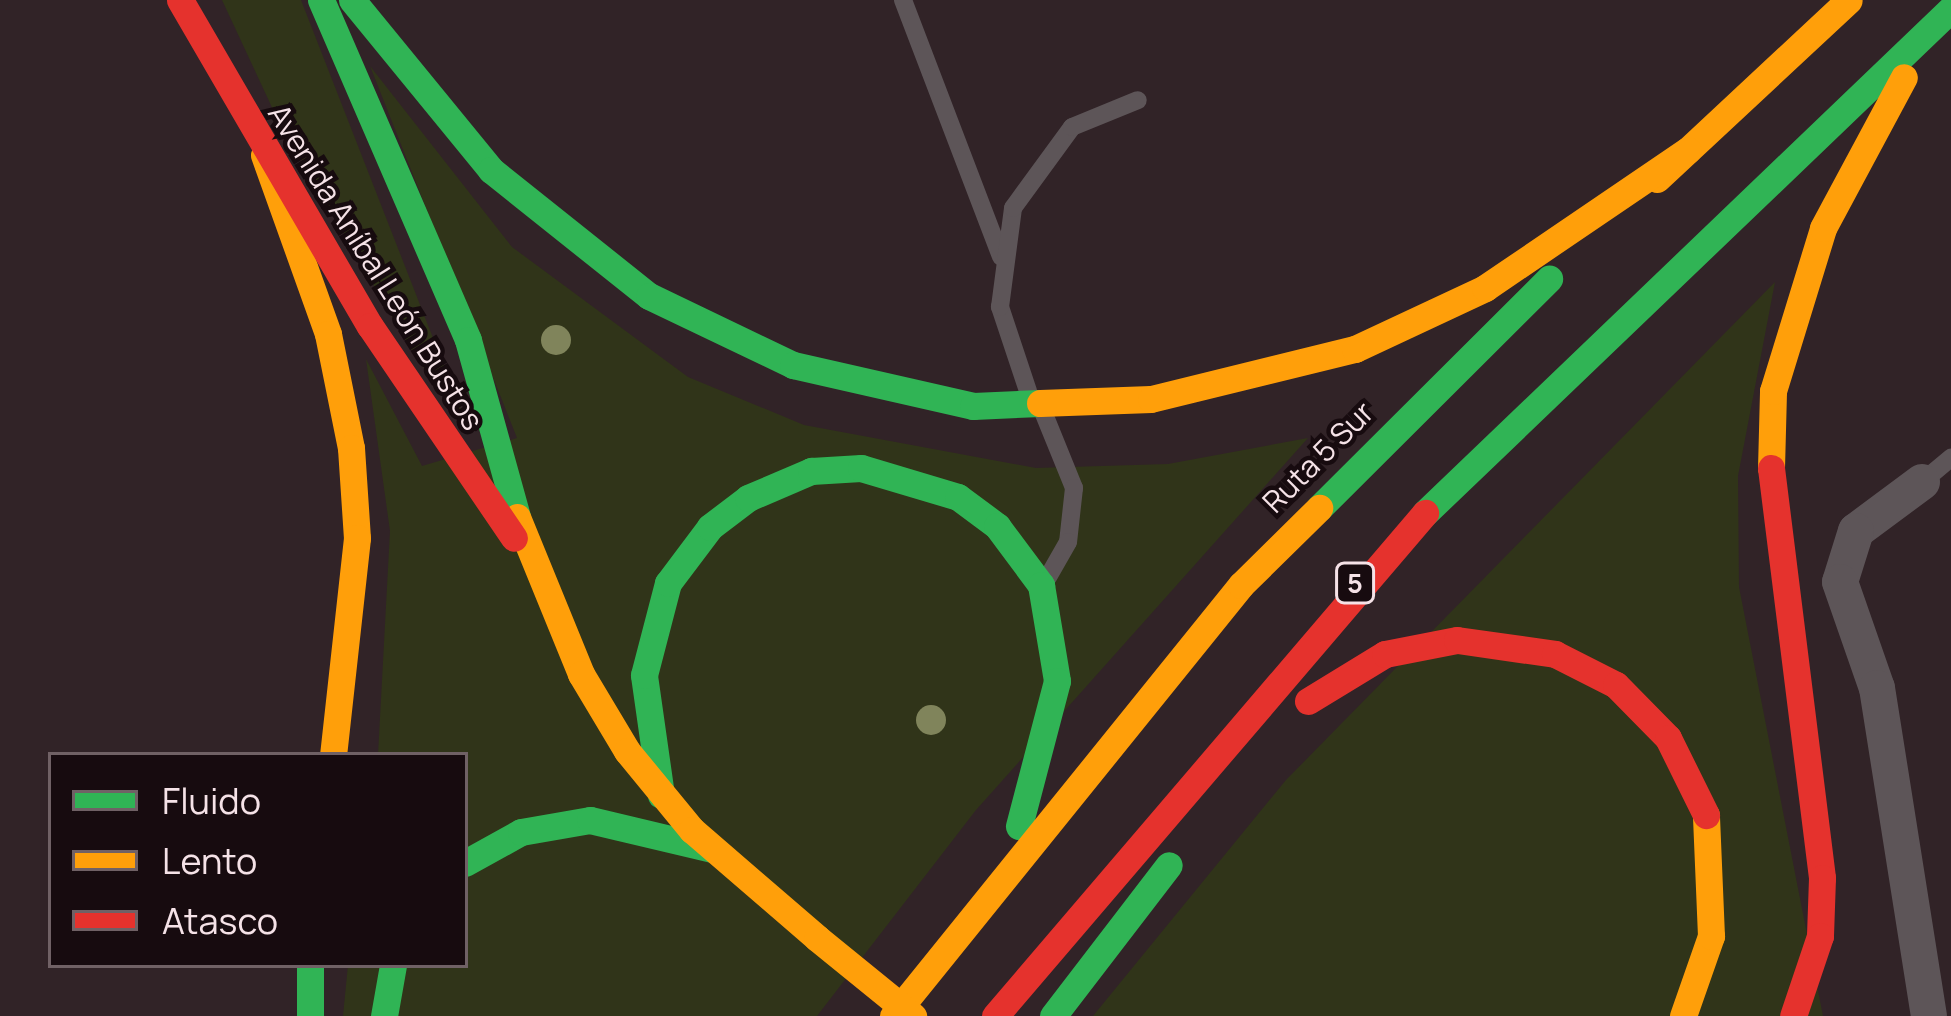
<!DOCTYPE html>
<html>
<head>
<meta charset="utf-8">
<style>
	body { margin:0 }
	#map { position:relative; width:1951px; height:1016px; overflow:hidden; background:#312327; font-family:Manrope,sans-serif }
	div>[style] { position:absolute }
	.green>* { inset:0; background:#303419 }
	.lane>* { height:18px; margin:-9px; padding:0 9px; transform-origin:9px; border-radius:9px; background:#5d5558 }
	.street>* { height:36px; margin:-18px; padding:0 18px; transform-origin:18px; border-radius:18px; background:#5d5558 }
	.fast>* { height:27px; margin:-13.5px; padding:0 13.5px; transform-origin:13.5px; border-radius:13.5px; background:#30b455 }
	.slow>* { height:27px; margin:-13.5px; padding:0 13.5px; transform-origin:13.5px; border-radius:13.5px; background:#ff9f0a }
	.jam>* { height:27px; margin:-13.5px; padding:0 13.5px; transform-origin:13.5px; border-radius:13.5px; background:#e5322d }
	.slow-bridge>* { height:27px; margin:-13.5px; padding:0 13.5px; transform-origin:13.5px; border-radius:13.5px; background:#ff9f0a }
	.trees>* { width:30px; height:30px; margin:-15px; border-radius:50%; background:#80845b }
	span { translate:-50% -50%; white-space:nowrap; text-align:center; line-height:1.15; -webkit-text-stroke:9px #170b0f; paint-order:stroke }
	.shield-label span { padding:3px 9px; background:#170b0f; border:3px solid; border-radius:9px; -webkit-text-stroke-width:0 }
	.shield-label { font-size:27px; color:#f5e2e7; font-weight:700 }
	.street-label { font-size:30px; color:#f5e2e7 }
	.legend { position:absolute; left:48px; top:752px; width:420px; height:216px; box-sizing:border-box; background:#170b0f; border:3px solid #706165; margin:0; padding:15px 21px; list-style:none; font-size:36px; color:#f5e2e7 }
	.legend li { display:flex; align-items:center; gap:24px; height:60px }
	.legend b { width:60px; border:3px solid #706165 }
</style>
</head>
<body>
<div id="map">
	<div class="green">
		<i style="clip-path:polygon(222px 0,301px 0,467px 425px,414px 355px,276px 116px)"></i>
		<i style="clip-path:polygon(370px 66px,512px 247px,688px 377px,804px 425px,1036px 468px,1168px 464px,1308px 438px,976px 810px,817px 1016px,343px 1016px,348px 965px,465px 965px,465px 755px,378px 755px,390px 531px,366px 359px,422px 466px,517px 438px)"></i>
		<i style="clip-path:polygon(1775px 282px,1738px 476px,1739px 587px,1823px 1016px,1093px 1016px,1286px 780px)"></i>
	</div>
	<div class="lane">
		<i style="left:903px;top:0;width:275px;rotate:69.1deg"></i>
		<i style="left:1028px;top:391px;width:89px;rotate:-108.4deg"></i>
		<i style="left:1000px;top:307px;width:100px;rotate:-82.5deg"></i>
		<i style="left:1013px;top:208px;width:100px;rotate:-53.9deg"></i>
		<i style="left:1072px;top:127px;width:71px;rotate:-22.2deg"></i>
		<i style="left:1044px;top:414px;width:80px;rotate:67.9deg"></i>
		<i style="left:1074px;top:488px;width:54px;rotate:96.3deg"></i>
		<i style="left:1068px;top:542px;width:40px;rotate:119.7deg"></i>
		<i style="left:1922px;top:482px;width:38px;rotate:-40deg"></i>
	</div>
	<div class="street">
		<i style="left:1922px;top:482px;width:82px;rotate:143.4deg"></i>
		<i style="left:1856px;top:531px;width:53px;rotate:107.4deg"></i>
		<i style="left:1840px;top:582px;width:112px;rotate:70.8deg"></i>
		<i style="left:1877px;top:688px;width:332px;rotate:81deg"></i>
	</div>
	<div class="fast">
		<i style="left:321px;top:0;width:370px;rotate:66.6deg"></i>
		<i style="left:468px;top:340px;width:184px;rotate:74.5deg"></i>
		<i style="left:352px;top:0;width:220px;rotate:50.7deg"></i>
		<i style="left:491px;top:170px;width:202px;rotate:38.6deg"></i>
		<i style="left:649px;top:296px;width:160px;rotate:25.6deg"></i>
		<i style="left:793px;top:365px;width:185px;rotate:12.8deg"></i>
		<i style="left:973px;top:406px;width:67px;rotate:-2.6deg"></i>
		<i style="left:1319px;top:508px;width:325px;rotate:-44.9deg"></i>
		<i style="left:1425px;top:513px;width:728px;rotate:-43.78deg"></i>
		<i style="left:661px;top:795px;width:121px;rotate:-98.1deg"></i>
		<i style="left:644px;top:675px;width:95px;rotate:-75.4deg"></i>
		<i style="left:668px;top:583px;width:70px;rotate:-53.1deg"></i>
		<i style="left:710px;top:527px;width:48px;rotate:-37.3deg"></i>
		<i style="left:748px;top:498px;width:69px;rotate:-23.2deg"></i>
		<i style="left:811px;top:471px;width:50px;rotate:-3.4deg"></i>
		<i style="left:861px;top:468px;width:101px;rotate:16.6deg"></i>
		<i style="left:958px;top:497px;width:49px;rotate:36.6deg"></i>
		<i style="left:997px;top:526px;width:74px;rotate:53.3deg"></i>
		<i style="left:1041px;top:585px;width:97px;rotate:80.5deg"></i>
		<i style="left:1057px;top:681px;width:150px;rotate:104.7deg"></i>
		<i style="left:465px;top:863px;width:64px;rotate:-29deg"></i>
		<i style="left:521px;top:832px;width:70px;rotate:-9.9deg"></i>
		<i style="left:590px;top:820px;width:125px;rotate:13.4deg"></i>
		<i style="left:310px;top:965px;width:51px;rotate:90deg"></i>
		<i style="left:384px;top:1016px;width:52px;rotate:-80deg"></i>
		<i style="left:1053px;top:1016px;width:190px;rotate:-52.5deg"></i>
	</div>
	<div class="slow">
		<i style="left:264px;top:155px;width:190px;rotate:70.3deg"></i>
		<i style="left:328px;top:334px;width:116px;rotate:78.6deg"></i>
		<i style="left:351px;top:448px;width:90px;rotate:86.2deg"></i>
		<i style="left:357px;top:538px;width:218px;rotate:96.3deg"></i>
		<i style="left:1657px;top:179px;width:262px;rotate:-43deg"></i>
		<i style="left:1040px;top:403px;width:111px;rotate:-2.1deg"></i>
		<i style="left:1151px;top:399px;width:210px;rotate:-13.8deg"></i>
		<i style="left:1355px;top:349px;width:144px;rotate:-25.1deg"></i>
		<i style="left:1485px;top:288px;width:245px;rotate:-34.2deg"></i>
		<i style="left:1771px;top:468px;width:77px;rotate:-88.5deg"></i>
		<i style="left:1773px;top:391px;width:170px;rotate:-72.9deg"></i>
		<i style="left:1823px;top:228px;width:171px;rotate:-61.8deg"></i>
		<i style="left:517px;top:517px;width:170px;rotate:67.8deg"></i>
		<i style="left:581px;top:674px;width:90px;rotate:59.1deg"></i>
		<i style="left:627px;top:751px;width:102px;rotate:50.6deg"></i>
		<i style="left:692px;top:830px;width:165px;rotate:40.8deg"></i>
		<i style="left:893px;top:1016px;width:554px;rotate:-51.08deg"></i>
		<i style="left:1241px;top:585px;width:110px;rotate:-44.6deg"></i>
		<i style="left:1683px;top:1016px;width:85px;rotate:-70.7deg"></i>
		<i style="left:1711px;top:936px;width:121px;rotate:-92.4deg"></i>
	</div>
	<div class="jam">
		<i style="left:180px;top:0;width:377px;rotate:59.8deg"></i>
		<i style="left:370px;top:326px;width:256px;rotate:55.8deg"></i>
		<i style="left:1771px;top:468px;width:413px;rotate:82.9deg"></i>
		<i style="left:1822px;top:878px;width:58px;rotate:92deg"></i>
		<i style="left:1820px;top:936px;width:84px;rotate:108.6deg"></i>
		<i style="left:1308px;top:701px;width:90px;rotate:-31.4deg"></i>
		<i style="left:1385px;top:654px;width:73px;rotate:-11deg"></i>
		<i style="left:1457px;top:640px;width:99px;rotate:8.1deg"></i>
		<i style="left:1555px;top:654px;width:68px;rotate:26.9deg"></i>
		<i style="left:1616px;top:685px;width:74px;rotate:45.5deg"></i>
		<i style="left:1668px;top:738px;width:86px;rotate:63.7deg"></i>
		<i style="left:995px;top:1016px;width:662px;rotate:-49.47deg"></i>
	</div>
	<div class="slow-bridge">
		<i style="left:817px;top:938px;width:124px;rotate:39.1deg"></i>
	</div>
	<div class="trees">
		<i style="left:556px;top:340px"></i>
		<i style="left:931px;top:720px"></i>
	</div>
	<div class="shield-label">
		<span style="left:1355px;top:583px">5</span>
	</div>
	<div class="street-label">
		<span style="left:376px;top:267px;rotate:58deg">Avenida Aníbal León Bustos</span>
		<span style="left:1318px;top:457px;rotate:-45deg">Ruta 5 Sur</span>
	</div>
	<ul class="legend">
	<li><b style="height:15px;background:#30b455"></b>Fluido</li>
	<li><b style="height:15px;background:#ff9f0a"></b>Lento</li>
	<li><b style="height:15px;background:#e5322d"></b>Atasco</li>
	</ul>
</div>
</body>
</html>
